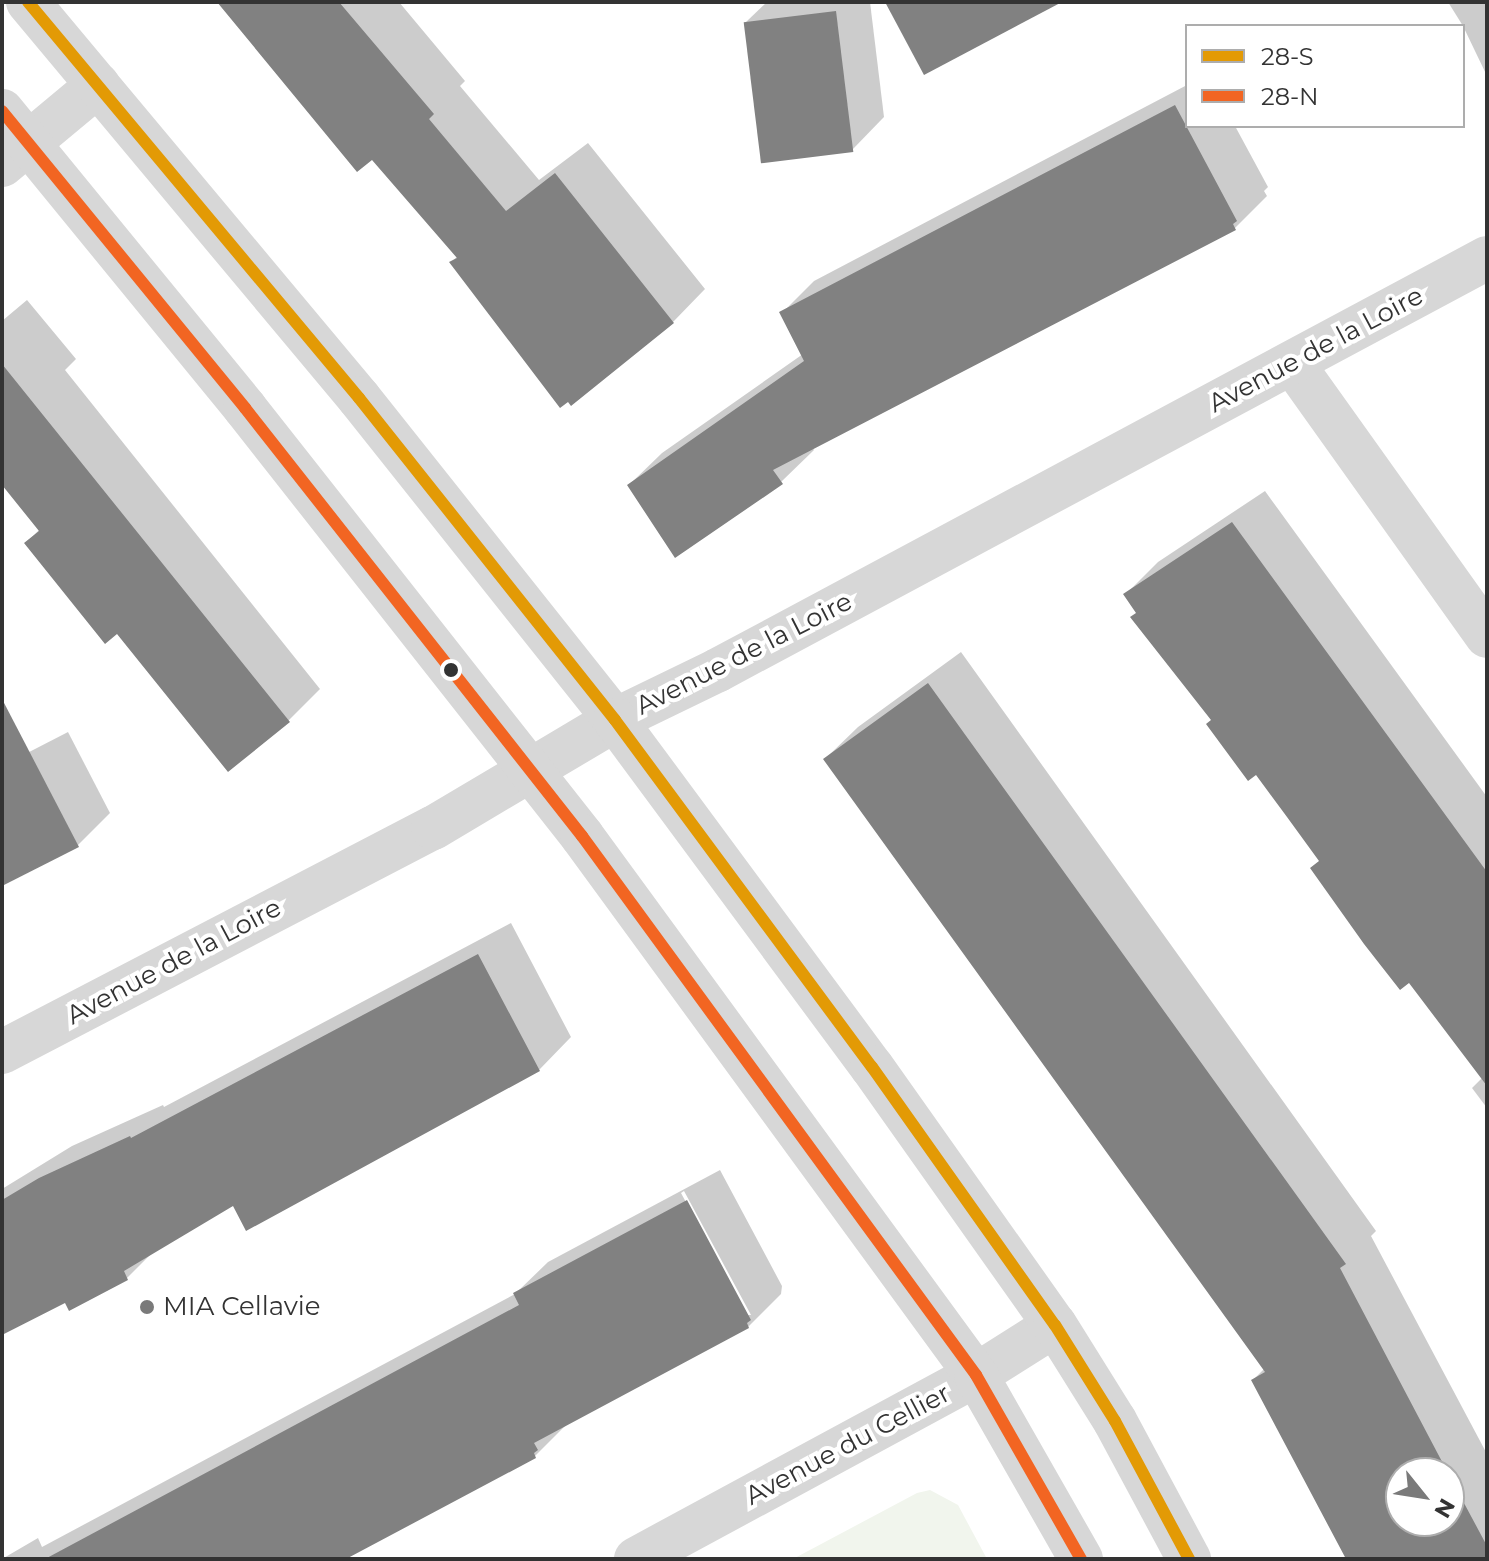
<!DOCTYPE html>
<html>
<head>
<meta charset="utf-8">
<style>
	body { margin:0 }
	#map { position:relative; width:1489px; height:1561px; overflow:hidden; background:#fff; font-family:Montserrat,sans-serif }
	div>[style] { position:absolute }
	.green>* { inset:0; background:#f1f5ed }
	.shadow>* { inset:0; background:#0003 }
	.building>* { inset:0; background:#818181; transform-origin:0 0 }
	.minor>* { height:44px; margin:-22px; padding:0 22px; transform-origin:22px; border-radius:22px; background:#d7d7d7 }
	.tertiary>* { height:44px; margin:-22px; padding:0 22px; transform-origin:22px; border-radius:22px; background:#d7d7d7 }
	.bus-1>* { height:12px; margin:-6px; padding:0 6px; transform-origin:6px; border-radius:6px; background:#e39a05 }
	.bus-2>* { height:12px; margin:-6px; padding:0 6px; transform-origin:6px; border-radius:6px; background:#f26522 }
	.dots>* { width:22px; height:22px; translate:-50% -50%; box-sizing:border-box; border:4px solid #fff; border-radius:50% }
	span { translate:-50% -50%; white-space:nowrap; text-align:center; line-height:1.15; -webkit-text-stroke:8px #fff; paint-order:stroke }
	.street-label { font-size:26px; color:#333 }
	.poi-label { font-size:26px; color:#333 }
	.left { translate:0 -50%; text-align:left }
	.frame { position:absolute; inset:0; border:4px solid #333; pointer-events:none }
	.legend { position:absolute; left:1185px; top:24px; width:280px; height:104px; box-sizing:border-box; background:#fff; border:2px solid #adadad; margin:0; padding:10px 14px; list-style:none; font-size:24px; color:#333 }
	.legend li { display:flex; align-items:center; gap:16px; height:40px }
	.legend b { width:40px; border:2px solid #adadad }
	.north { position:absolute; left:1385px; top:1457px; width:80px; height:80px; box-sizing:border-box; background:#fff; border:2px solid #adadad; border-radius:50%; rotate:120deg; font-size:22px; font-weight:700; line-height:32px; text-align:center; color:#333 }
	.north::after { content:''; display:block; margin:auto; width:28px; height:36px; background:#7a7a7a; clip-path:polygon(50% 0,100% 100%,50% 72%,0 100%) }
</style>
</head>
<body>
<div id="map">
	<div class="green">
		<i style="clip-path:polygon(930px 1490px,958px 1505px,987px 1559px,793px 1559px,917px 1493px)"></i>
	</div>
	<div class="shadow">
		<i style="clip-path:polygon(219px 2px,399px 2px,465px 81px,460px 86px,539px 180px,588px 143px,705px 289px,673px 322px,451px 262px,458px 256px,372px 157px)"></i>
		<i style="clip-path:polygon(767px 2px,870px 2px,884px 117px,852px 150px,746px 22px)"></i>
		<i style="clip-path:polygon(1448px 2px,1487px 2px,1487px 76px,1463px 26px)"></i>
		<i style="clip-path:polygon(1187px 85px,1187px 126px,1235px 126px,1268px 187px,1264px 191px,1267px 196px,1235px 228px,812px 447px,814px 450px,781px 482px,629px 485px,662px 453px,803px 354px,782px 313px,814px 281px)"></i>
		<i style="clip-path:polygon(27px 300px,76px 359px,65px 370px,320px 689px,288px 721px,118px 631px,26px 543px,40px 529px,2px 482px,2px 321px)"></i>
		<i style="clip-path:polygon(1265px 491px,1487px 797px,1487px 1108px,1472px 1088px,1482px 1078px,1256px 772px,1213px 720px,1126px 594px,1158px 562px)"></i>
		<i style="clip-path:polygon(evenodd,961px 652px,1376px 1231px,1371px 1236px,1487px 1454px,1487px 1559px,1348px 1559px,1253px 1380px,1265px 1368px,825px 759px,858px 727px,961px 652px,1401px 1473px,1449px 1473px,1449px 1521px,1401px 1521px,1401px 1473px)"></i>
		<i style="clip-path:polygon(68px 732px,110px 813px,78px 845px,2px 884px,2px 766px)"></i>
		<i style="clip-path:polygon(511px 923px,571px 1037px,539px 1070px,234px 1203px,154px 1251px,127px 1278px,66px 1300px,2px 1332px,2px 1189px,72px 1146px,163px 1105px,164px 1107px)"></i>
		<i style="clip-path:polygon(evenodd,720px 1170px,782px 1286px,781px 1294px,748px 1327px,567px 1424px,535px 1456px,343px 1559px,2px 1559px,38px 1538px,42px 1547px,515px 1294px,548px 1262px,720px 1170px,684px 1191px,751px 1315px,747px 1315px,681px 1193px,684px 1191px)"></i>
	</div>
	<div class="building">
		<i style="clip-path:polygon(217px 2px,339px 2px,434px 114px,429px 119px,506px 211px,555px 173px,674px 323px,571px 406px,568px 402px,560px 408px,449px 262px,457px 258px,372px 160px,357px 172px)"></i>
		<i style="clip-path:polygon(885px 2px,1062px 2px,924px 75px)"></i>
		<i style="left:836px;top:11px;width:142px;height:93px;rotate:83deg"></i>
		<i style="clip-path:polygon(1175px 105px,1237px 221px,1233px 224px,1236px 230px,773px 470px,783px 484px,675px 558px,627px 485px,804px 361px,779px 312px)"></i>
		<i style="clip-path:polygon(2px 364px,290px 722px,228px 772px,117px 634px,105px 644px,24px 543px,39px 531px,2px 485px)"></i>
		<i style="clip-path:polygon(1232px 522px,1487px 872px,1487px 1086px,1409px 983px,1400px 990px,1364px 944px,1310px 868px,1319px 861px,1287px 817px,1256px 775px,1248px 781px,1206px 724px,1211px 720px,1130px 617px,1136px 613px,1123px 594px)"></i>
		<i style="clip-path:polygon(928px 683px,1346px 1264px,1340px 1268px,1448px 1473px,1401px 1473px,1401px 1521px,1449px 1521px,1449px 1475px,1487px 1546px,1487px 1559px,1346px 1559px,1251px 1380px,1265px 1372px,823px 759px)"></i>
		<i style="clip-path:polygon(2px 699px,79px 847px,2px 886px)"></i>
		<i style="clip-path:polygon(478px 954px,540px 1071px,246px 1231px,233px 1206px,124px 1271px,128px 1280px,69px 1311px,65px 1303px,2px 1335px,2px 1200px,39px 1178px,130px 1136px,131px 1138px)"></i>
		<i style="clip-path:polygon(687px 1200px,751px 1320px,747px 1323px,749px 1328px,534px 1443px,538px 1450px,534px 1453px,536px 1458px,346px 1559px,45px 1559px,519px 1305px,513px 1293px)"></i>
	</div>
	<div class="minor">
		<i style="left:2px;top:165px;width:125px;rotate:-39.8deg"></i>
		<i style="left:1293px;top:364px;width:334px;rotate:54.5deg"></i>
		<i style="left:2px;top:1052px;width:486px;rotate:-27.5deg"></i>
		<i style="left:433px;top:828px;width:212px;rotate:-30.7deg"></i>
		<i style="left:615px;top:720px;width:114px;rotate:-25.9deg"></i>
		<i style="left:718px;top:670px;width:872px;rotate:-28.18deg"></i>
		<i style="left:636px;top:1559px;width:387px;rotate:-28.4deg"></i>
		<i style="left:976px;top:1375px;width:93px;rotate:-32.3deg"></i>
	</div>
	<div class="tertiary">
		<i style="left:28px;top:2px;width:516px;rotate:50.11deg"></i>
		<i style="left:359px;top:398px;width:411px;rotate:51.5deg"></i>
		<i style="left:615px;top:720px;width:432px;rotate:53.5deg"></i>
		<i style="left:872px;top:1067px;width:316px;rotate:54.7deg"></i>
		<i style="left:1055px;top:1325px;width:113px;rotate:58deg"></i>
		<i style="left:1115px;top:1421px;width:157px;rotate:61.8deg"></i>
		<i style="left:2px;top:111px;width:384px;rotate:50.7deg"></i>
		<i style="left:245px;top:408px;width:545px;rotate:51.78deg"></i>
		<i style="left:582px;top:836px;width:668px;rotate:53.83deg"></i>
		<i style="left:976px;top:1375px;width:212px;rotate:60.3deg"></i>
	</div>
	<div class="bus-1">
		<i style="left:28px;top:2px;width:516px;rotate:50.11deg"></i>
		<i style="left:359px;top:398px;width:411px;rotate:51.5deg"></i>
		<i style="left:615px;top:720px;width:432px;rotate:53.5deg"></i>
		<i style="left:872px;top:1067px;width:316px;rotate:54.7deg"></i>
		<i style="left:1055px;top:1325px;width:113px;rotate:58deg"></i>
		<i style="left:1115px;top:1421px;width:157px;rotate:61.8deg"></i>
	</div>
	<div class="bus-2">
		<i style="left:2px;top:111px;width:384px;rotate:50.7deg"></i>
		<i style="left:245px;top:408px;width:545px;rotate:51.78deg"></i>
		<i style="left:582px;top:836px;width:668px;rotate:53.83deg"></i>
		<i style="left:976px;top:1375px;width:212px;rotate:60.3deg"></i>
	</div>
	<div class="dots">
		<i style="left:451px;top:670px;background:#333"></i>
		<i style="left:147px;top:1307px;background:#7a7a7a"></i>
	</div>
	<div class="street-label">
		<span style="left:1316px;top:350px;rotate:-28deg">Avenue de la Loire</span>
		<span style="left:744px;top:654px;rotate:-27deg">Avenue de la Loire</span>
		<span style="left:174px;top:962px;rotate:-28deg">Avenue de la Loire</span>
		<span style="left:848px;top:1445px;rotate:-28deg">Avenue du Cellier</span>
	</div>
	<div class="poi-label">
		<span class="left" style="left:163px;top:1307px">MIA Cellavie</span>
	</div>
	<div class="frame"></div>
	<ul class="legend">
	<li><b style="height:10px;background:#e39a05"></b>28-S</li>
	<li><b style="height:10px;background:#f26522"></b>28-N</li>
	</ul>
	<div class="north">N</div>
</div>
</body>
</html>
